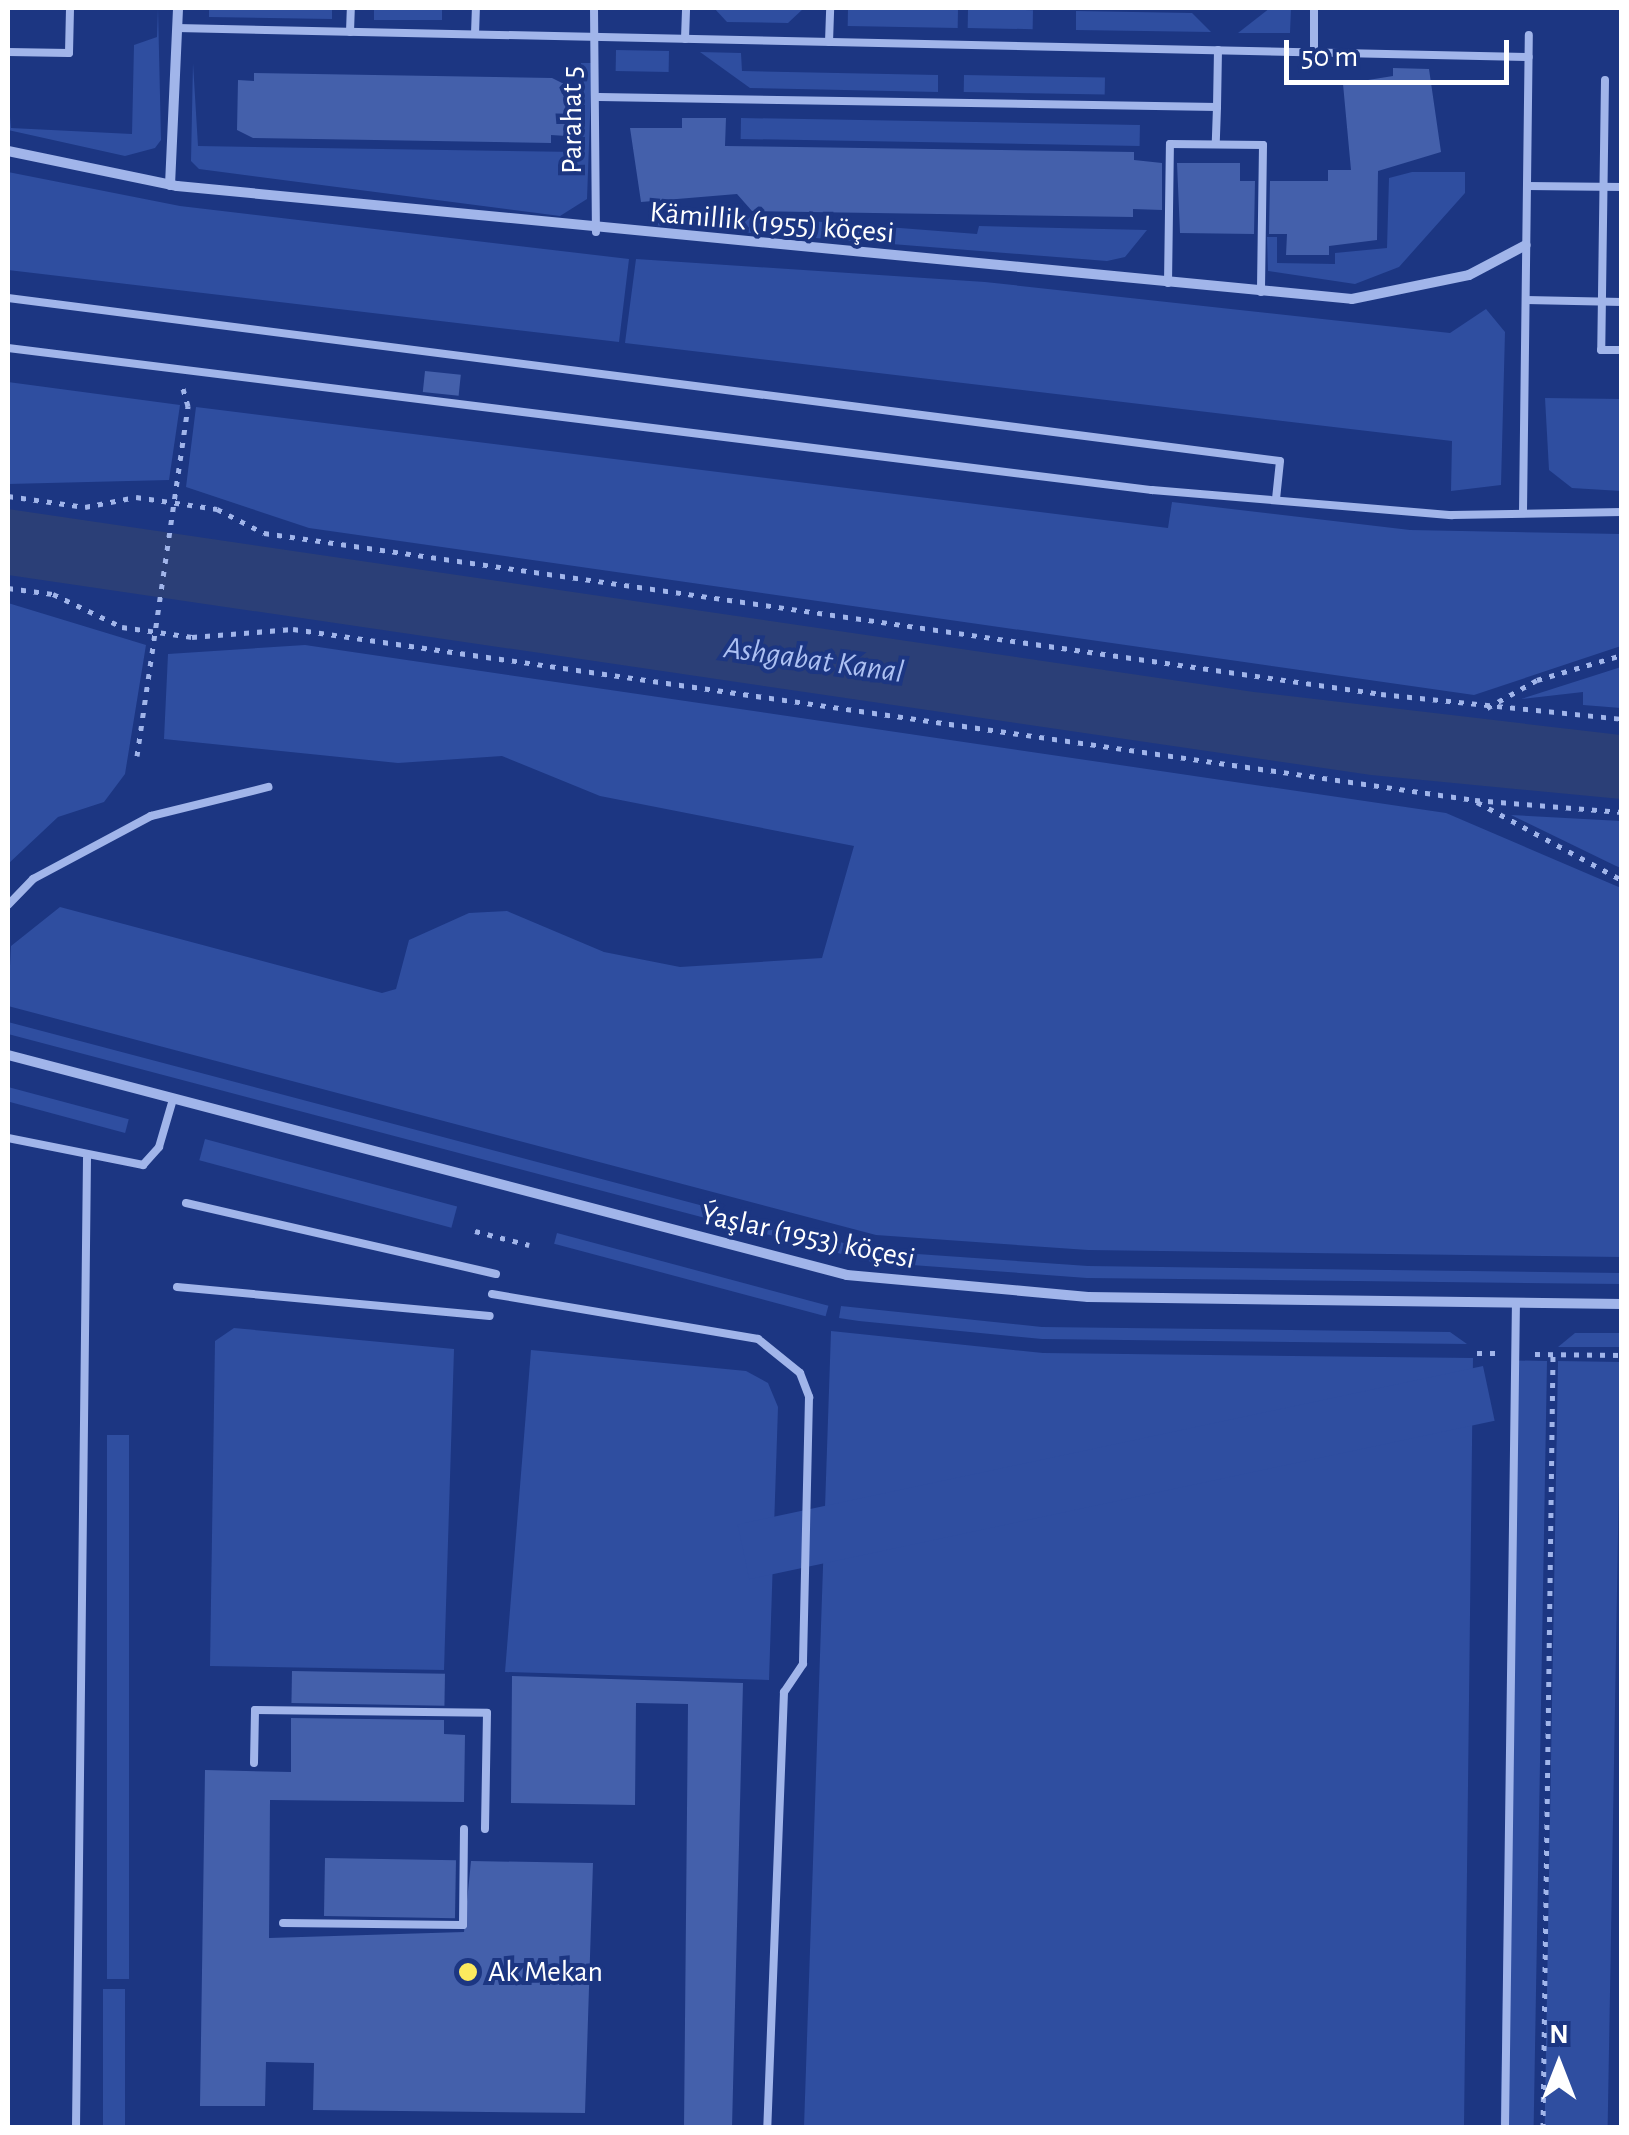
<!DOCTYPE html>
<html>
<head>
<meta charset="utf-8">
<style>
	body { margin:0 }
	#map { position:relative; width:1629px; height:2135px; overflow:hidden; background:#1c3682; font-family:"Alegreya Sans",sans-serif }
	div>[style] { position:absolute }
	.green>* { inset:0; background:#2f4ea0; transform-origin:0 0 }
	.water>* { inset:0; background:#2b3f77 }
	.building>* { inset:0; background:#4460ab; transform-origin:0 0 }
	.path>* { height:5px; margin-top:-2.5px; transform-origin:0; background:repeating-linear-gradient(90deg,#a1b5ea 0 5px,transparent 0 13px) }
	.lane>* { height:8px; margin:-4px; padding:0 4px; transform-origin:4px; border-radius:4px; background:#a1b5ea }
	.street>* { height:10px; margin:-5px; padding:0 5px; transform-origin:5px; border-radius:5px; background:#a1b5ea }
	.dots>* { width:28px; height:28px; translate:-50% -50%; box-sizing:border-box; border:5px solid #1c3682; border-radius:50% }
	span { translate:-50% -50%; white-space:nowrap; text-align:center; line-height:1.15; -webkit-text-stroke:8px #1c3682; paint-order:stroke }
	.street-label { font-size:30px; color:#fff }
	.poi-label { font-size:30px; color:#fff }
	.left { translate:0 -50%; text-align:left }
	.water-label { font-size:32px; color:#acc0f2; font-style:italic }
	.frame { position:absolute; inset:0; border:10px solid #fff; pointer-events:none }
	.north { position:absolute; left:1509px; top:2015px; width:100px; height:100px; -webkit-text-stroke:8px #1c3682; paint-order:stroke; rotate:0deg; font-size:28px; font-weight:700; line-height:40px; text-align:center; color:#fff }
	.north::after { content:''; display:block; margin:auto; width:35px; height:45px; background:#fff; clip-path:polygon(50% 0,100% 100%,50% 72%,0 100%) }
	.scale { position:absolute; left:1284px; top:40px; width:225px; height:45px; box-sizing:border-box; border:5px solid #fff; border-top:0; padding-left:12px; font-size:30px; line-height:35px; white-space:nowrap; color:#fff; -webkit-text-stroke:8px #1c3682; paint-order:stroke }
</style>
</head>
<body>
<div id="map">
	<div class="green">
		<i style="clip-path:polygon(158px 8px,161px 140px,155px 148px,125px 156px,8px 130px,8px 94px,11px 128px,132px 134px,134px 45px,157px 37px)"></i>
		<i style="clip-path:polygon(209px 8px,332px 8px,332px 19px,209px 17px)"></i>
		<i style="left:374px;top:8px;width:68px;height:12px"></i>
		<i style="clip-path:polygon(714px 8px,804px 8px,788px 23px,727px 22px)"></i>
		<i style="left:848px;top:8px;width:110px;height:18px;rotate:1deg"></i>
		<i style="clip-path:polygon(1270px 8px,1291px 8px,1290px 33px,1238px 33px)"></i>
		<i style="left:968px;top:9px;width:65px;height:19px;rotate:1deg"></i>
		<i style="clip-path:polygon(1076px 11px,1192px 13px,1211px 32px,1076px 30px)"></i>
		<i style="left:616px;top:50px;width:53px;height:21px;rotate:1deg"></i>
		<i style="clip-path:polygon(700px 52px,741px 53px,742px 71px,938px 75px,938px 92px,750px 88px)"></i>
		<i style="clip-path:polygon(193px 63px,198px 146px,579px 152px,581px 63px,592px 63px,587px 199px,560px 216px,199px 169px,191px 161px)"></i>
		<i style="left:964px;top:75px;width:141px;height:17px;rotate:1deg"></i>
		<i style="left:741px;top:118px;width:399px;height:21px;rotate:1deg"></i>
		<i style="clip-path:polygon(8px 172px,180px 206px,629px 259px,619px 342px,8px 270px)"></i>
		<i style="clip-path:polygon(1412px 172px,1465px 172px,1465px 193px,1399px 267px,1355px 284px,1268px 271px,1267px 237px,1277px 237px,1277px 263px,1335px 264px,1335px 253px,1387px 248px,1389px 178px)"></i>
		<i style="clip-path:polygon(694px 212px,977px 234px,979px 226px,1147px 230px,1125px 257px,1107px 261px,651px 225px,652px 216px)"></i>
		<i style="clip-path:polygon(636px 259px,985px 282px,1450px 333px,1486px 309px,1505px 332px,1501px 485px,1451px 491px,1452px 441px,625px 343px)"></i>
		<i style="clip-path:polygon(8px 382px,180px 405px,169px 480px,8px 484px)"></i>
		<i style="clip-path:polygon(1545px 398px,1621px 399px,1621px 491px,1572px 488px,1549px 470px)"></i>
		<i style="clip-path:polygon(196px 407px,1168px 528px,1172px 502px,1410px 530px,1621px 534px,1621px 646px,1474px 695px,309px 528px,186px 487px)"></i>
		<i style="clip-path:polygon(8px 603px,146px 645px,125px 774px,104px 802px,58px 817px,8px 864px)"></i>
		<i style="clip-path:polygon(305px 645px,1446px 813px,1621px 888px,1621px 1257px,1088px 1250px,876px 1235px,8px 1006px,11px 946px,60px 907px,382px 993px,396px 989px,409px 940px,469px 913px,507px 911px,604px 952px,680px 967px,822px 958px,854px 846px,600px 796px,502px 756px,398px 763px,164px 739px,168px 654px)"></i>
		<i style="clip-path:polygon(1621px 667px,1621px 708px,1583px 705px,1583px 692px,1521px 699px)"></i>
		<i style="clip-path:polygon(1511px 815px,1621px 821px,1621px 868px,1616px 866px)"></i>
		<i style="clip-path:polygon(8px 1022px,874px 1251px,1088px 1266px,1621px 1273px,1621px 1284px,1087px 1278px,872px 1262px,8px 1034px)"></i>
		<i style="left:8px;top:1087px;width:125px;height:14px;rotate:15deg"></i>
		<i style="left:205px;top:1139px;width:261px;height:22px;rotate:15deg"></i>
		<i style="left:557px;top:1233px;width:281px;height:11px;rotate:15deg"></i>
		<i style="clip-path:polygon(841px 1306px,1042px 1327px,1450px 1332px,1467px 1344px,1042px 1339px,859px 1321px,839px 1318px)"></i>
		<i style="clip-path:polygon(234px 1328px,454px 1349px,444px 1670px,210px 1666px,215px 1341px)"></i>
		<i style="clip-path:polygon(831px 1331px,1043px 1353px,1473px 1358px,1464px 2127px,804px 2127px)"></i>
		<i style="clip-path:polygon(1575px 1333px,1621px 1333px,1621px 1347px,1558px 1347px)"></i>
		<i style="clip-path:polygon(531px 1350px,746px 1371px,768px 1383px,778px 1407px,769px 1680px,505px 1672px)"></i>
		<i style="left:1547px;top:1361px;width:766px;height:33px;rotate:91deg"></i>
		<i style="left:1558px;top:1361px;width:63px;height:766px;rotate:1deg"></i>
		<i style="left:1483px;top:1366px;width:56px;height:762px;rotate:78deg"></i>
		<i style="left:107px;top:1435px;width:22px;height:544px"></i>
		<i style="left:103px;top:1989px;width:22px;height:138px"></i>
	</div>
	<div class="water">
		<i style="clip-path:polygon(8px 509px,1254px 692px,1621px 735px,1621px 799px,1371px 775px,8px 575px)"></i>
	</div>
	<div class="building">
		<i style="clip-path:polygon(1393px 68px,1429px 69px,1441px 152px,1378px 171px,1377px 240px,1329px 246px,1329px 255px,1286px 255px,1287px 234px,1269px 234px,1270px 181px,1328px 181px,1328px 170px,1351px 170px,1343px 84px,1393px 76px)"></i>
		<i style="clip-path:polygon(254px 73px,552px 78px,568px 86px,567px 136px,551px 135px,551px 143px,253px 138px,237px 130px,238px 80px,254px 81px)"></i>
		<i style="clip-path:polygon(682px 118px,726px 118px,725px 146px,1134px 152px,1134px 160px,1162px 163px,1162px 210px,1133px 209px,1133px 217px,752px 211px,737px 194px,641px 202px,630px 128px,682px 128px)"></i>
		<i style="clip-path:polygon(1177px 163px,1240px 163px,1240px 181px,1255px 181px,1254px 234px,1180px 233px)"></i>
		<i style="left:425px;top:371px;width:36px;height:21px;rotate:6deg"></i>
		<i style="left:292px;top:1671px;width:153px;height:32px;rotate:1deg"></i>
		<i style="clip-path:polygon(512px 1676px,743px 1683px,732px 2128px,684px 2128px,688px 1704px,636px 1703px,635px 1805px,511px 1803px)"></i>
		<i style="clip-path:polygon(291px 1718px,444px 1720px,444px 1734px,465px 1735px,464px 1802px,270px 1800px,269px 1938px,464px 1932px,471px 1861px,593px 1863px,585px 2113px,313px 2110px,314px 2063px,266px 2062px,265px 2106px,200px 2106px,205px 1770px,291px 1772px)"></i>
		<i style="left:325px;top:1858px;width:131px;height:58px;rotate:1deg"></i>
	</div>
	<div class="path">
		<i style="left:8px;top:496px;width:78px;rotate:8.1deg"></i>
		<i style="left:85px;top:507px;width:52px;rotate:-11.1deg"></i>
		<i style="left:136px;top:497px;width:82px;rotate:8.4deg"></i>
		<i style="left:217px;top:509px;width:53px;rotate:27.1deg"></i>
		<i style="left:264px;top:533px;width:1129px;rotate:8.2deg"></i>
		<i style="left:1381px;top:694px;width:242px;rotate:5.9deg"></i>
		<i style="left:8px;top:588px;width:45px;rotate:7.6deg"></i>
		<i style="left:53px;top:594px;width:76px;rotate:25.6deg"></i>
		<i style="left:122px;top:627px;width:71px;rotate:8.1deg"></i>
		<i style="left:192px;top:637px;width:101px;rotate:-4.5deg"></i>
		<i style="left:293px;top:629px;width:1194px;rotate:8.23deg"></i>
		<i style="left:1475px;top:800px;width:147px;rotate:4.7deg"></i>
		<i style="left:1487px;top:708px;width:57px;rotate:-29.2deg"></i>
		<i style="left:1537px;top:680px;width:89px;rotate:-16.4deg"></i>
		<i style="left:137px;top:756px;width:354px;rotate:-81.7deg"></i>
		<i style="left:188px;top:406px;width:19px;rotate:-106deg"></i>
		<i style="left:1477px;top:802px;width:165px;rotate:28.3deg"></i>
		<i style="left:475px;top:1231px;width:56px;rotate:14.5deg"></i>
		<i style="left:1477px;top:1353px;width:22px"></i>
		<i style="left:1535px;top:1354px;width:87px;rotate:0.7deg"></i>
		<i style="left:1543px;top:2128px;width:774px;rotate:-89.26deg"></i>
	</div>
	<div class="lane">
		<i style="left:594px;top:8px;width:224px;rotate:89.5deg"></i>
		<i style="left:177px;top:28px;width:1352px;rotate:1.23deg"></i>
		<i style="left:350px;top:32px;width:24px;rotate:-88deg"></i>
		<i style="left:475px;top:34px;width:26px;rotate:-88deg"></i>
		<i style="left:685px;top:39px;width:31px;rotate:-88deg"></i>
		<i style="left:829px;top:42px;width:34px;rotate:-88deg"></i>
		<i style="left:8px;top:52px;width:61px;rotate:0.9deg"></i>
		<i style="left:69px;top:53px;width:45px;rotate:-88.7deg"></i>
		<i style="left:1314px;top:52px;width:44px;rotate:-90deg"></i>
		<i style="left:1605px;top:80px;width:270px;rotate:90.8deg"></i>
		<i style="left:1601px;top:350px;width:21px"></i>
		<i style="left:599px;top:97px;width:618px;rotate:0.93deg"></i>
		<i style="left:1217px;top:107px;width:37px;rotate:92deg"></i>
		<i style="left:1217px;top:107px;width:57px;rotate:-89deg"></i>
		<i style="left:1527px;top:186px;width:95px;rotate:0.6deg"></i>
		<i style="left:1168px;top:283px;width:139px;rotate:-89.2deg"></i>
		<i style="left:1170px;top:144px;width:93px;rotate:0.6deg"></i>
		<i style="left:1263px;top:145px;width:147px;rotate:90.8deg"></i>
		<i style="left:8px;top:298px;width:1282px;rotate:7.3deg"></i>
		<i style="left:1280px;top:461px;width:39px;rotate:96deg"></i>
		<i style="left:1526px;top:300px;width:96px;rotate:1.2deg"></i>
		<i style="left:8px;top:348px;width:1153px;rotate:7.08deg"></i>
		<i style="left:1152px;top:490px;width:301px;rotate:4.8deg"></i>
		<i style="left:1452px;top:515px;width:170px;rotate:-1deg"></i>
		<i style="left:1523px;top:511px;width:476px;rotate:-89.3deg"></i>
		<i style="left:8px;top:905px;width:36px;rotate:-46deg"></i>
		<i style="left:33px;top:879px;width:134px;rotate:-28.1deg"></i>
		<i style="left:151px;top:816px;width:121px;rotate:-13.9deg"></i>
		<i style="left:8px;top:1138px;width:138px;rotate:11.3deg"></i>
		<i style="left:143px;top:1165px;width:24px;rotate:-48deg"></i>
		<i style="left:159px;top:1147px;width:50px;rotate:-73.7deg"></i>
		<i style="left:186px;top:1203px;width:318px;rotate:12.9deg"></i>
		<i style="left:177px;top:1287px;width:314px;rotate:5.3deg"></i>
		<i style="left:492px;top:1294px;width:270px;rotate:9.6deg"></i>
		<i style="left:758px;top:1339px;width:54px;rotate:39deg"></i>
		<i style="left:800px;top:1373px;width:26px;rotate:69deg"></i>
		<i style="left:809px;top:1397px;width:267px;rotate:91.3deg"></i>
		<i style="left:803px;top:1664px;width:34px;rotate:124deg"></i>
		<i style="left:784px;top:1692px;width:436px;rotate:92.2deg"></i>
		<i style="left:254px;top:1763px;width:53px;rotate:-88.9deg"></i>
		<i style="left:255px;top:1710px;width:232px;rotate:0.7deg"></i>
		<i style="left:487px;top:1713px;width:116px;rotate:91deg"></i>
		<i style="left:283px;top:1923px;width:180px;rotate:0.6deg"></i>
		<i style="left:463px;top:1925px;width:96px;rotate:-89.4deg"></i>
		<i style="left:76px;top:2128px;width:970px;rotate:-89.35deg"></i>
		<i style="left:1505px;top:2128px;width:825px;rotate:-89.24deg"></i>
	</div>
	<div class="street">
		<i style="left:8px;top:151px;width:173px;rotate:11.7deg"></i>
		<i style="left:177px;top:186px;width:1180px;rotate:5.49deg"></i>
		<i style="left:1352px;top:299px;width:119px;rotate:-11.6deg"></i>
		<i style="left:1469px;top:275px;width:64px;rotate:-27.8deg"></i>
		<i style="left:170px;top:185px;width:177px;rotate:-87.4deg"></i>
		<i style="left:8px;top:1055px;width:867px;rotate:14.69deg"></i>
		<i style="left:847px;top:1275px;width:242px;rotate:5.2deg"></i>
		<i style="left:1088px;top:1297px;width:534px;rotate:0.75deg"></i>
	</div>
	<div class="dots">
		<i style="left:468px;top:1972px;background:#fbe95e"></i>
	</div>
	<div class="street-label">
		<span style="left:572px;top:120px;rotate:-90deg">Parahat 5</span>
		<span style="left:772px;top:223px;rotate:5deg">Kämillik (1955) köçesi</span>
		<span style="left:808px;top:1237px;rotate:12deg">Ýaşlar (1953) köçesi</span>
	</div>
	<div class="poi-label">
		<span class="left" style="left:488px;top:1972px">Ak Mekan</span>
	</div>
	<div class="water-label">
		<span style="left:814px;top:660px;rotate:8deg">Ashgabat Kanal</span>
	</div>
	<div class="frame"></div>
	<div class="north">N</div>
	<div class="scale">50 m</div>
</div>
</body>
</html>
